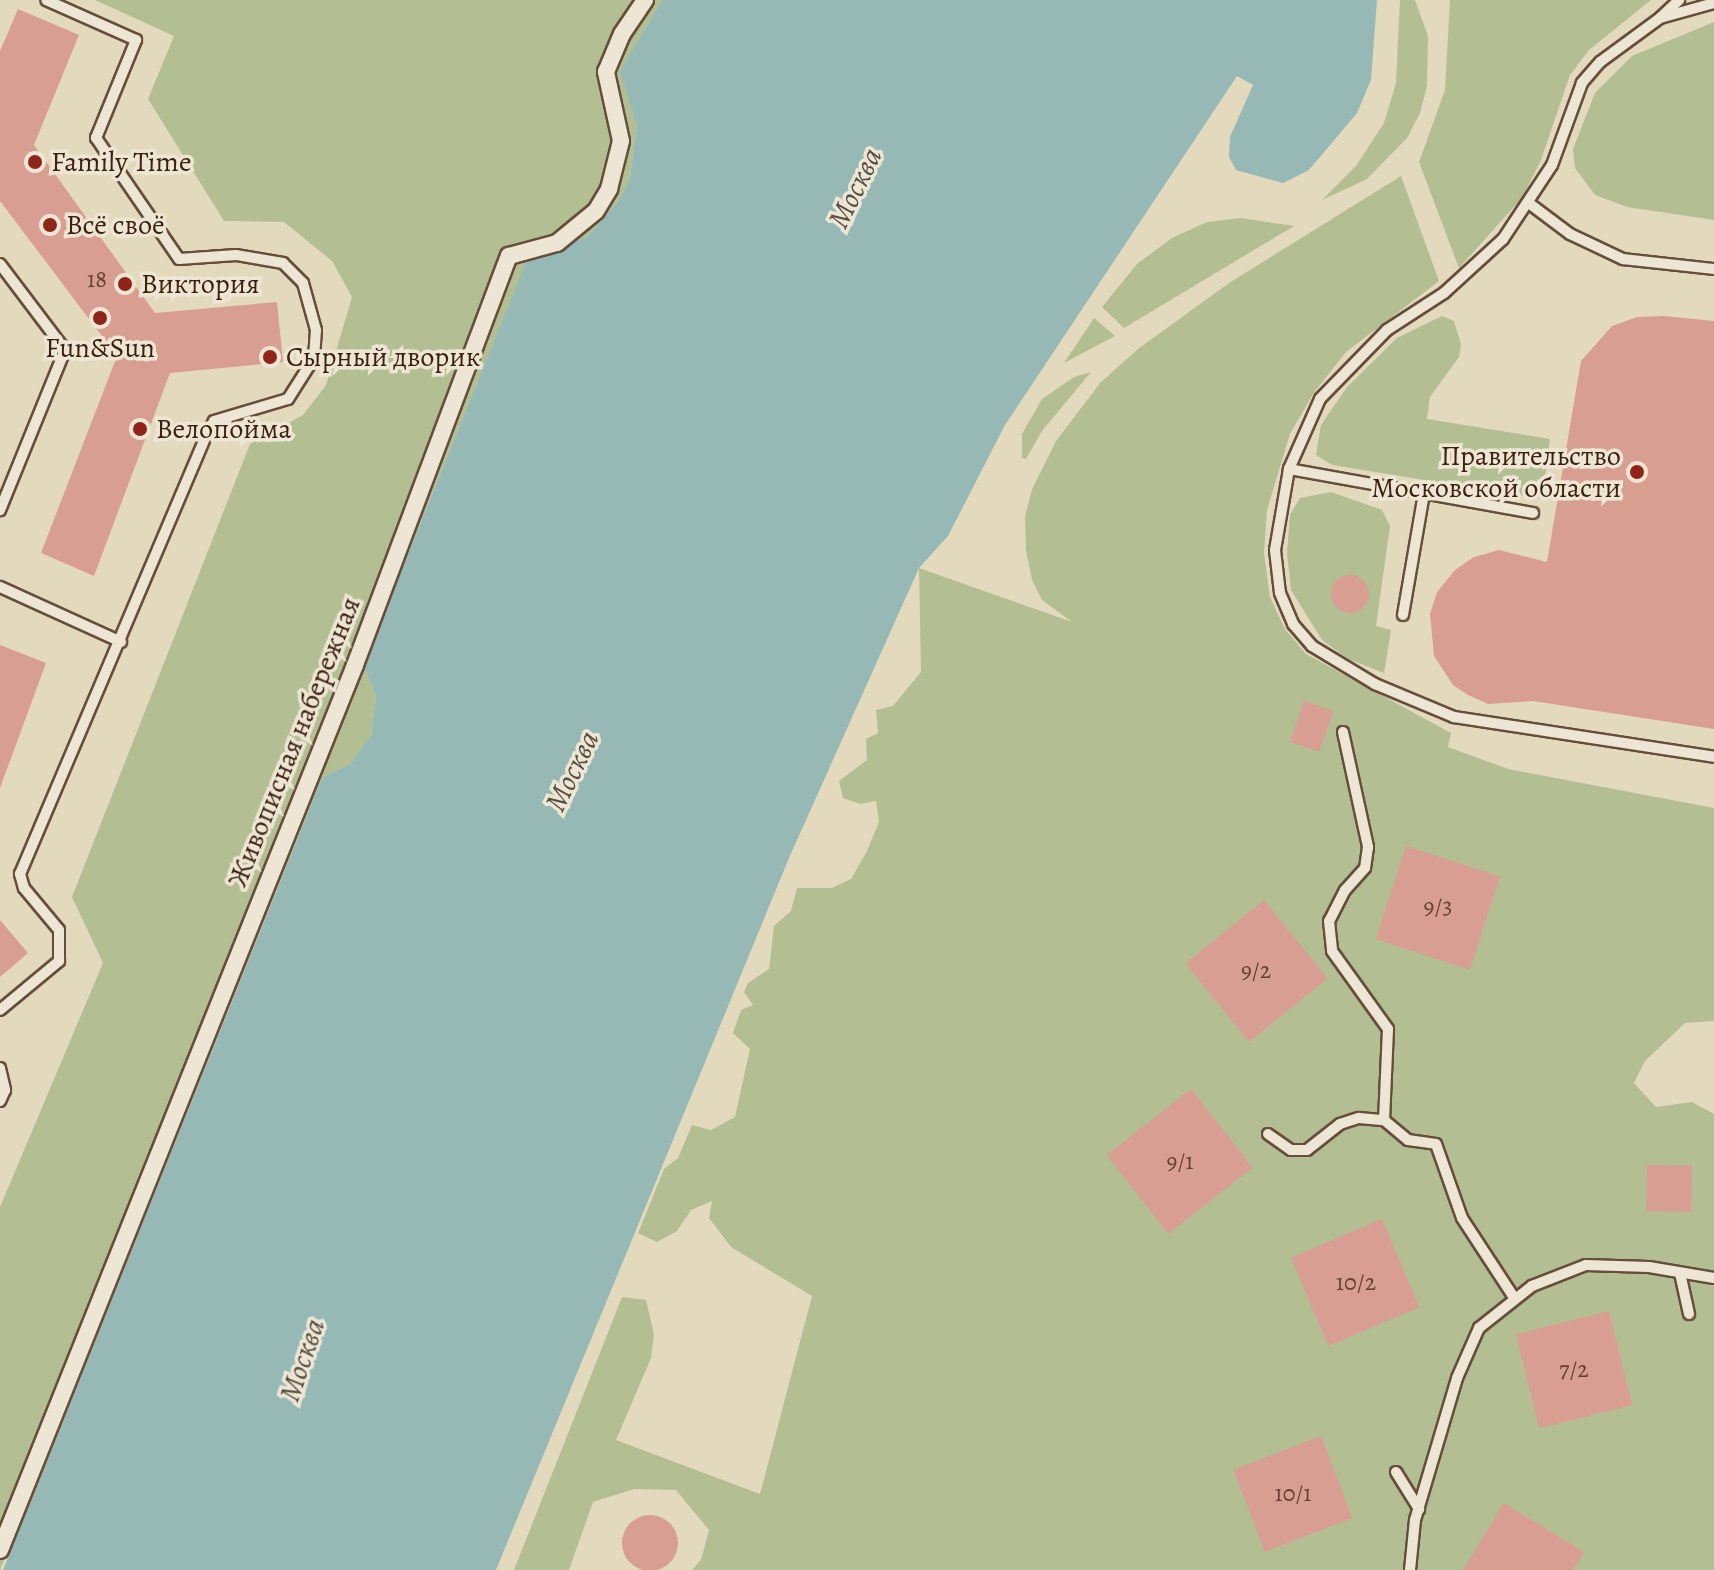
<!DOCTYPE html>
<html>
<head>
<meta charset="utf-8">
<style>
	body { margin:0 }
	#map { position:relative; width:1714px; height:1570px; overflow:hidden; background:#e3d9bd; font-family:Alegreya,serif }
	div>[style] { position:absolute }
	.green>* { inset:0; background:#b3bf92 }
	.water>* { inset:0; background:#96b9b6 }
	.building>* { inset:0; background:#d99e92; transform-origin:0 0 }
	.round { border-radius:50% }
	.roads { filter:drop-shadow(2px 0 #664e3a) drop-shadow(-2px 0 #664e3a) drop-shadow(0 2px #664e3a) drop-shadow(0 -2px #664e3a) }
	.service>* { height:10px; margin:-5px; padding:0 5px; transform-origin:5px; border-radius:5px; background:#ede6d4 }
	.pedestrian>* { height:16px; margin:-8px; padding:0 8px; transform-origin:8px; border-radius:8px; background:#ede6d4 }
	.dots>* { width:22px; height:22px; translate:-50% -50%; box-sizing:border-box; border:4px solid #ede6d4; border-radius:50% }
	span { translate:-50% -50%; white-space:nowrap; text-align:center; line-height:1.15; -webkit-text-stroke:7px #ede6d4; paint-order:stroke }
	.number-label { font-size:24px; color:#644030 }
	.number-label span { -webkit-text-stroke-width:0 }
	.poi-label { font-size:28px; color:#3d200f }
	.left { translate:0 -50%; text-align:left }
	.right { translate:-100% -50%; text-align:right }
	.street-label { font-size:28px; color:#3d200f }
	.water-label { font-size:30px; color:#584e41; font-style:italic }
</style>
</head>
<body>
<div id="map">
	<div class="green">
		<i style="clip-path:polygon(95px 0,662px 0,621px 72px,637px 126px,630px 177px,620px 199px,588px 236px,526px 263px,363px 664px,376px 696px,371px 735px,351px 763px,322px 778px,0 1570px,0 1207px,103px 963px,72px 897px,250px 444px,303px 415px,326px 385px,352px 297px,332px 261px,284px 222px,224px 221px,148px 99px,174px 36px)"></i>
		<i style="clip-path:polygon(1400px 0,1415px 0,1428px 36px,1427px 86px,1420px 113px,1407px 138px,1367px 179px,1322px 200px,1356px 166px,1384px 123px,1396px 83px)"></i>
		<i style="clip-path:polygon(1450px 0,1651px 0,1589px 50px,1570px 75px,1541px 160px,1522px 198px,1459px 268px,1419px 162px,1445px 90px)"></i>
		<i style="clip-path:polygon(1714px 22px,1714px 220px,1627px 207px,1595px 195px,1575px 168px,1573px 149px,1595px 93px,1632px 56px)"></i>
		<i style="clip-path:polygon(1401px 176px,1439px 281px,1346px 352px,1313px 394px,1290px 434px,1267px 510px,1264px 553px,1270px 597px,1285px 629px,1306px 654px,1451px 733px,1448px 747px,1508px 769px,1714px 808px,1714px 1021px,1685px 1023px,1645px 1061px,1634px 1083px,1656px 1107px,1692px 1102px,1714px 1114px,1714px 1570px,692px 1570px,701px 1560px,709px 1530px,676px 1490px,634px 1489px,593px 1502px,569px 1570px,514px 1570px,622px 1297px,646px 1300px,654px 1334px,651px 1358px,616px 1440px,760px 1494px,812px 1296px,731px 1247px,709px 1218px,712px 1201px,691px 1210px,677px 1231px,657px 1242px,638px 1233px,664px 1169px,678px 1158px,692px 1125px,711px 1130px,735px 1117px,750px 1049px,733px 1033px,741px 1010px,753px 1005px,744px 992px,748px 983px,769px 969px,774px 926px,791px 911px,797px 888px,832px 888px,851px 879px,867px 851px,879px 822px,876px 801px,860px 804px,843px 798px,839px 781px,867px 760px,866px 739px,878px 733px,876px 710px,893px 706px,921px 672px,919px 568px,1072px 622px,1042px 600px,1032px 580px,1026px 550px,1025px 517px,1032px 489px,1056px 441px,1101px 382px,1138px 349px,1229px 283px)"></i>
		<i style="clip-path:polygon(1241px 218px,1294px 226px,1124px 328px,1102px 307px,1137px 264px,1172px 238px,1207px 222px)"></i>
		<i style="clip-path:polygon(1442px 316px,1454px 321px,1461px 344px,1459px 357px,1430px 397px,1427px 419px,1550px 439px,1542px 499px,1332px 465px,1316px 455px,1321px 425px,1347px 387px,1397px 338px)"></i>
		<i style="clip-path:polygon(1094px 318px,1115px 336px,1064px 363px)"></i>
		<i style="clip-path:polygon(1091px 372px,1042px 431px,1026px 459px,1022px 458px,1022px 434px,1042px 399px,1074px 377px)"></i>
		<i style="clip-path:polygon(1331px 492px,1382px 510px,1390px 526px,1376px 626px,1391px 630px,1384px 673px,1348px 659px,1322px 640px,1291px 590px,1287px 553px,1290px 515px,1300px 498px)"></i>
	</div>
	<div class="water">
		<i style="clip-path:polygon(662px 0,1377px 0,1371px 80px,1357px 113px,1309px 170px,1283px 183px,1236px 170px,1229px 157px,1230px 137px,1253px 85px,1237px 76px,1005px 425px,948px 536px,919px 568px,789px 858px,496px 1570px,3px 1570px,322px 778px,351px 763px,371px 735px,376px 696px,363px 665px,526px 262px,588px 236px,620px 199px,630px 177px,637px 126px,620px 72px)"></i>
	</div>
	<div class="building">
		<i style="clip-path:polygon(18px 9px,79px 35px,34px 145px,155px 313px,277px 302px,283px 362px,170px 373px,94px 576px,41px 553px,117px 356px,0 201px,0 51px)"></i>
		<i style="clip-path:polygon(1664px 316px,1714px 321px,1714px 729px,1533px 701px,1488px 704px,1468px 695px,1453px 685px,1434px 656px,1430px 614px,1437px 592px,1455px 570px,1474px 557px,1499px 550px,1547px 562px,1581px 361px,1612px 326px,1637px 317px)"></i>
		<i class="round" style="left:1331px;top:575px;width:38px;height:38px"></i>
		<i style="clip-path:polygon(0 645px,46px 663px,0 788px)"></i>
		<i style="left:1304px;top:701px;width:31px;height:43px;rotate:19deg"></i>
		<i style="left:1406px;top:846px;width:99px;height:98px;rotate:18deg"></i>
		<i style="left:1264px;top:900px;width:101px;height:101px;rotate:51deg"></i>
		<i style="clip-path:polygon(0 920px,28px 953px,0 977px)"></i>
		<i style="left:1191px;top:1089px;width:100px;height:107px;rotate:52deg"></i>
		<i style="left:1647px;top:1165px;width:45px;height:46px;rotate:1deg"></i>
		<i style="left:1382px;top:1219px;width:96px;height:99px;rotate:67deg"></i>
		<i style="left:1609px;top:1311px;width:97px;height:96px;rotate:76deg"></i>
		<i style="left:1321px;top:1436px;width:88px;height:94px;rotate:69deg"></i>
		<i style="clip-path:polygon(1504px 1503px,1584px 1552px,1573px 1570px,1463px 1570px)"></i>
		<i class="round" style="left:622px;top:1515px;width:56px;height:56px"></i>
	</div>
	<div class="roads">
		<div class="service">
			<i style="left:1714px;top:3px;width:56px;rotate:164.5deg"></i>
			<i style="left:1660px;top:18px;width:74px;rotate:143.7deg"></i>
			<i style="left:1600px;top:62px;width:28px;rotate:131deg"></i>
			<i style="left:1582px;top:83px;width:87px;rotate:110.1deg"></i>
			<i style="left:1552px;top:165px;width:89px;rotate:123.5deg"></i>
			<i style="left:1503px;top:239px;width:80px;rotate:137.5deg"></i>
			<i style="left:1444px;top:293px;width:68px;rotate:147deg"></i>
			<i style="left:1387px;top:330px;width:96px;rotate:134.2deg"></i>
			<i style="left:1320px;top:399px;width:77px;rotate:113.9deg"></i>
			<i style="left:1289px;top:469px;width:82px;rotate:99.8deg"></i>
			<i style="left:1275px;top:550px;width:43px;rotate:83.4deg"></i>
			<i style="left:1280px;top:593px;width:34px;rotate:67deg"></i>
			<i style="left:1293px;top:624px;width:29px;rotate:49deg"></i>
			<i style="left:1312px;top:646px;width:74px;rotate:31.1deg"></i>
			<i style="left:1375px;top:684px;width:86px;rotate:22.7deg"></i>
			<i style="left:1454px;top:717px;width:263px;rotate:8.7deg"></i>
			<i style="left:1661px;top:17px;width:25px;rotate:-43deg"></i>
			<i style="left:1530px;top:204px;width:50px;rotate:36.9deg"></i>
			<i style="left:1570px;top:234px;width:59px;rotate:25.3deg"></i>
			<i style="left:1623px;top:259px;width:92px;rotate:6.3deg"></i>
			<i style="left:0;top:264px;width:108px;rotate:52.9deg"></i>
			<i style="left:65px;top:350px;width:173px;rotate:112.1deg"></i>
			<i style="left:1289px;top:469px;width:248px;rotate:10.2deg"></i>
			<i style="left:0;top:587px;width:133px;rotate:24.4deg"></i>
			<i style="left:1403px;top:615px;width:124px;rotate:-80.2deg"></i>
			<i style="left:1343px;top:732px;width:118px;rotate:77.7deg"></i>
			<i style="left:1368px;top:847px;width:21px;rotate:98deg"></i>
			<i style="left:1365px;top:868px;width:30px;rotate:132deg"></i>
			<i style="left:1345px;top:890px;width:35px;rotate:117deg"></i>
			<i style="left:1329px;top:921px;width:30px;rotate:84deg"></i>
			<i style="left:1332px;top:951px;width:96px;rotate:54.3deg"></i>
			<i style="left:1388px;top:1029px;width:91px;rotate:92.5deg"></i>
			<i style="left:1384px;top:1120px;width:31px;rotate:40deg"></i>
			<i style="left:1408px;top:1140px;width:28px;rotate:8deg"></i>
			<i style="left:1436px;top:1144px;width:78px;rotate:70.6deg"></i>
			<i style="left:1462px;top:1218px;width:97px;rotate:56.8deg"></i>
			<i style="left:0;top:1010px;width:77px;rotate:-39.7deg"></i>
			<i style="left:59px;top:961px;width:31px;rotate:-90deg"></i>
			<i style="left:59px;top:930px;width:55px;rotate:-129.8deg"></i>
			<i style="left:24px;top:888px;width:15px;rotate:-106deg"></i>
			<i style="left:20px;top:874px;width:476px;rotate:-67deg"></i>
			<i style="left:206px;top:436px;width:17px;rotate:-62deg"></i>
			<i style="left:214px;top:421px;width:77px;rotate:-16.6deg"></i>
			<i style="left:288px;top:399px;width:49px;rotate:-57.6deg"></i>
			<i style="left:314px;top:358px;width:28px;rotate:-86deg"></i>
			<i style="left:316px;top:330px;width:49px;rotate:-105.5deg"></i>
			<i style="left:303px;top:283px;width:28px;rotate:-135deg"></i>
			<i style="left:283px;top:263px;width:48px;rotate:-170.3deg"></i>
			<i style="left:236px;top:255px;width:57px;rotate:176deg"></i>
			<i style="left:179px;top:259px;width:147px;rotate:-124.4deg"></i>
			<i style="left:96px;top:138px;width:106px;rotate:-67.8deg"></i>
			<i style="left:136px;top:40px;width:98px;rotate:-156deg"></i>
			<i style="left:0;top:1068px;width:23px;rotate:77deg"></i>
			<i style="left:5px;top:1090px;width:12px;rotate:114deg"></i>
			<i style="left:1268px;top:1134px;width:28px;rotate:35deg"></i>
			<i style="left:1291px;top:1150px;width:16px"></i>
			<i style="left:1307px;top:1150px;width:42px;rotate:-38.2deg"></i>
			<i style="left:1340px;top:1124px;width:20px;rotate:-18deg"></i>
			<i style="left:1359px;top:1118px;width:25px;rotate:5deg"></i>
			<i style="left:1680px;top:1273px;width:42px;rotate:77.6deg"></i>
			<i style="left:1396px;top:1472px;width:44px;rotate:58.1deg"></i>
			<i style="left:1410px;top:1570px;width:50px;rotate:-84.3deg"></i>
			<i style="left:1415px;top:1520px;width:148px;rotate:-73.5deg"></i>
			<i style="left:1457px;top:1378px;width:55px;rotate:-66.3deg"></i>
			<i style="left:1479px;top:1328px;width:68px;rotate:-38.4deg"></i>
			<i style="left:1532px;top:1286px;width:58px;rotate:-21.3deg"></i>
			<i style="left:1586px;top:1265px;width:63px;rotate:1.8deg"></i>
			<i style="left:1649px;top:1267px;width:66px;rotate:9.6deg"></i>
		</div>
		<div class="pedestrian">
			<i style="left:0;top:1550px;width:954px;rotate:-68.14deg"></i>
			<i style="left:355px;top:665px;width:437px;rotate:-69.4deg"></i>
			<i style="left:509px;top:256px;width:50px;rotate:-15.2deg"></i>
			<i style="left:557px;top:243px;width:50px;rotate:-39.4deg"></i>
			<i style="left:596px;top:211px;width:26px;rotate:-59deg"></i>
			<i style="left:609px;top:189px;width:49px;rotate:-76deg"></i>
			<i style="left:621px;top:141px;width:71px;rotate:-102.3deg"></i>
			<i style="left:606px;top:72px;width:41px;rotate:-67.2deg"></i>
			<i style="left:622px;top:34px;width:41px;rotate:-55.9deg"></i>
		</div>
	</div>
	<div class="dots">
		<i style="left:35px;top:162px;background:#8f2418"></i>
		<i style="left:50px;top:225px;background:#8f2418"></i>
		<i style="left:125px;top:284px;background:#8f2418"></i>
		<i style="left:100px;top:318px;background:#8f2418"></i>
		<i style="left:270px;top:357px;background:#8f2418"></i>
		<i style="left:140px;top:429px;background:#8f2418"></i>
		<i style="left:1637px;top:472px;background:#8f2418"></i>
	</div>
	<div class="number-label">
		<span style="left:97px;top:280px">18</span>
		<span style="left:1438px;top:907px">9/3</span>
		<span style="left:1256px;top:971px">9/2</span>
		<span style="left:1180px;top:1162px">9/1</span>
		<span style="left:1356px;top:1283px">10/2</span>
		<span style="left:1574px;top:1370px">7/2</span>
		<span style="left:1293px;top:1494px">10/1</span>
	</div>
	<div class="poi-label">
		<span class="left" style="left:51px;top:162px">Family Time</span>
		<span class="left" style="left:66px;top:225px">Всё своё</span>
		<span class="left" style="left:141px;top:284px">Виктория</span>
		<span style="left:100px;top:348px">Fun&amp;Sun</span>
		<span class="left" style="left:286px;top:357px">Сырный дворик</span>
		<span class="left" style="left:156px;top:429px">Велопойма</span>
		<span class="right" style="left:1621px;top:472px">Правительство<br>Московской области</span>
	</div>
	<div class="street-label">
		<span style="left:294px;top:742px;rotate:-68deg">Живописная набережная</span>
	</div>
	<div class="water-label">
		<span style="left:855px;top:188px;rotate:-64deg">Москва</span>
		<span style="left:572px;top:771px;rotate:-64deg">Москва</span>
		<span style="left:302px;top:1360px;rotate:-71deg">Москва</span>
	</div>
</div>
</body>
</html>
